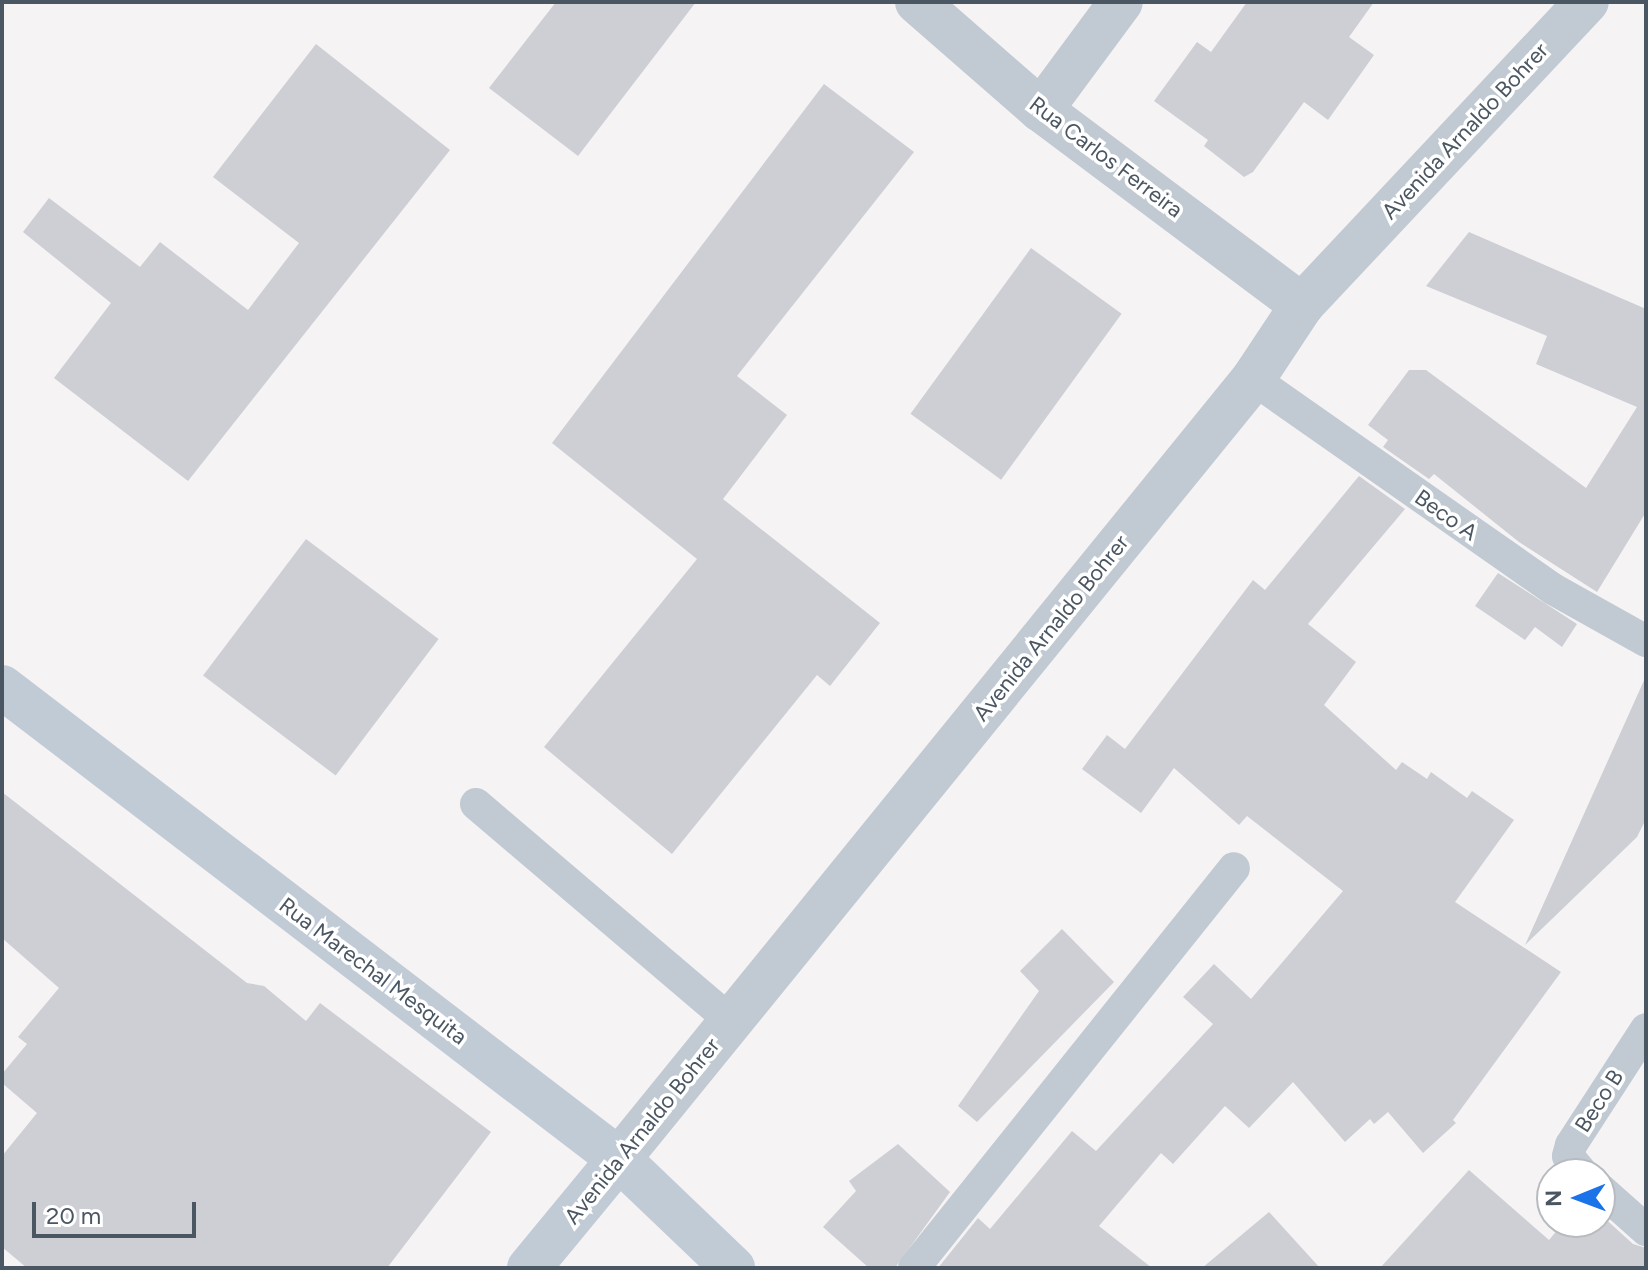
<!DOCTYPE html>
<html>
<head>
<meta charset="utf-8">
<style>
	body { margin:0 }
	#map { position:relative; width:1648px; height:1270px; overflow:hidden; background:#f5f3f3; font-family:Figtree,sans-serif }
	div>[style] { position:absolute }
	.building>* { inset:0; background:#cdcfd5; transform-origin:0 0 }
	.lane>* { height:32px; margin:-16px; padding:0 16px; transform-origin:16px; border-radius:16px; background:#c1cad2 }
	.street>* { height:44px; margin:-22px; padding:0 22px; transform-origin:22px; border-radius:22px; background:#c1cad2 }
	.secondary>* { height:44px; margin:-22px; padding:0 22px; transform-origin:22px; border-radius:22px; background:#c1cbd6 }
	span { translate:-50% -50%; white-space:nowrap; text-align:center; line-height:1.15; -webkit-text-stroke:7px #fff; paint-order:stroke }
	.street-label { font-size:22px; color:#4a5661 }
	.frame { position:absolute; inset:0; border:4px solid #4a5661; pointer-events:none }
	.north { position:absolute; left:1536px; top:1158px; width:80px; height:80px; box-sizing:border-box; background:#fff; border:2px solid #b7bbc0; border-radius:50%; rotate:269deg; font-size:22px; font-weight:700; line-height:32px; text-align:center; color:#4a5661 }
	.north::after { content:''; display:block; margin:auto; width:28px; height:36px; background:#1a73e8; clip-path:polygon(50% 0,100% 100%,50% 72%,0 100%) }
	.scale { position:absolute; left:32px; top:1202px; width:164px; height:36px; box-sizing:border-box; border:4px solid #4a5661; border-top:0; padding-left:10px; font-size:24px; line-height:28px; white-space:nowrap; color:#4a5661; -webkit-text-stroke:6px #fff; paint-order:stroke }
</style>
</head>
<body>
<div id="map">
	<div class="building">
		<i style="clip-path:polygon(556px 2px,696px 2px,578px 156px,489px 88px)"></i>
		<i style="clip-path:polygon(1247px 2px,1374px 2px,1349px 37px,1374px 55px,1328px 120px,1304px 102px,1253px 172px,1244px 177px,1204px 146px,1208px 140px,1154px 101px,1197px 42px,1211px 52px)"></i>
		<i style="clip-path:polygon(316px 44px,450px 150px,188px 481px,54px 378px,111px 303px,23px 232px,49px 198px,140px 267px,160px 242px,248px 310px,299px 243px,213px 177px)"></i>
		<i style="clip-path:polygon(824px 84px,914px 152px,737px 376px,787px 415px,723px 499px,880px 623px,830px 686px,817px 675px,672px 854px,544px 747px,697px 559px,552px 443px)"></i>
		<i style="clip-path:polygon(1469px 232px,1646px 309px,1646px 512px,1597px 592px,1519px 542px,1434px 474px,1429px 479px,1383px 447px,1388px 440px,1368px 425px,1409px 370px,1426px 370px,1586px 488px,1637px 407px,1536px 364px,1547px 336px,1426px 286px)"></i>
		<i style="left:1031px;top:248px;width:112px;height:205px;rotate:36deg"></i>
		<i style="clip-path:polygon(1359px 476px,1405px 509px,1308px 624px,1356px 662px,1324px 705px,1396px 770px,1402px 762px,1427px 779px,1431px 772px,1467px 798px,1472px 791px,1514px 820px,1455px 902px,1561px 972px,1453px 1120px,1456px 1123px,1423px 1153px,1388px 1112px,1374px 1124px,1370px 1119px,1345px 1142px,1293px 1082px,1249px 1128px,1225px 1106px,1173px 1164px,1161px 1153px,1099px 1226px,1152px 1268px,938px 1268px,978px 1218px,990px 1229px,1072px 1131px,1096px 1151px,1213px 1024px,1183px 997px,1214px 964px,1251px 999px,1343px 891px,1247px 816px,1239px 825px,1174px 768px,1141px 813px,1082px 769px,1107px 735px,1125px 749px,1253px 580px,1265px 590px)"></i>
		<i style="left:306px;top:539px;width:166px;height:171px;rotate:37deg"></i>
		<i style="clip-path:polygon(1498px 573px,1577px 624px,1562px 647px,1535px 627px,1525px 640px,1475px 606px)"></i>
		<i style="clip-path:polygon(1646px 676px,1646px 819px,1637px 837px,1525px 945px)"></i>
		<i style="clip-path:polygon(2px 792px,247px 983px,264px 986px,306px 1021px,320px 1003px,491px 1132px,387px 1268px,27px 1268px,2px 1247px,2px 1156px,37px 1113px,2px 1083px,2px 1074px,27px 1044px,18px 1037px,59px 988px,2px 938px)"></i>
		<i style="clip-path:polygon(1062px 929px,1114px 982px,977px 1122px,958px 1106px,1039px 991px,1020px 971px)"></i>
		<i style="clip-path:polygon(898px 1144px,950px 1192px,895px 1268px,869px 1268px,823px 1227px,856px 1191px,849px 1181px)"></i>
		<i style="clip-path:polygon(1469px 1170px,1549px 1240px,1564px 1222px,1600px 1222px,1600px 1214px,1633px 1244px,1646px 1248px,1646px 1268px,1380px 1268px)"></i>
		<i style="clip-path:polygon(1269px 1212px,1320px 1268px,1202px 1268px)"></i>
	</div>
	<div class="lane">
		<i style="left:1253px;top:379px;width:366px;rotate:35deg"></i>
		<i style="left:1553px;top:589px;width:107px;rotate:29.2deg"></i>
		<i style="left:476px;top:804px;width:335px;rotate:40.4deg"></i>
		<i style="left:1583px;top:1174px;width:23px;rotate:-130deg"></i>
		<i style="left:1568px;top:1156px;width:11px;rotate:-75deg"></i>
		<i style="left:1571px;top:1145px;width:138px;rotate:-57.1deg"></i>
		<i style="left:1600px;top:1189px;width:62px;rotate:41.7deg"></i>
		<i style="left:914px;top:1268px;width:512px;rotate:-51.34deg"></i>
	</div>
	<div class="street">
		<i style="left:917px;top:2px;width:164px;rotate:41.1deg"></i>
		<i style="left:1041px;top:110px;width:326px;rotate:36.8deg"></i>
		<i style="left:1041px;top:110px;width:134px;rotate:-53.5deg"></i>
		<i style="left:619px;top:1159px;width:1005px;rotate:-50.9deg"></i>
		<i style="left:1253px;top:379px;width:89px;rotate:-56.5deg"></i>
		<i style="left:1302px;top:305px;width:416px;rotate:-46.8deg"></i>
	</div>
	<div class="secondary">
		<i style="left:2px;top:687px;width:777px;rotate:37.42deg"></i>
		<i style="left:619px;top:1159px;width:158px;rotate:43.7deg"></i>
		<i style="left:529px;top:1268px;width:141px;rotate:-50.5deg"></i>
	</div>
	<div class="street-label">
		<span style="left:1465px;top:131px;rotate:-47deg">Avenida Arnaldo Bohrer</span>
		<span style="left:1106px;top:157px;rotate:37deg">Rua Carlos Ferreira</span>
		<span style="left:1446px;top:515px;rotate:35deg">Beco A</span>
		<span style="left:1051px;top:628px;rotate:-51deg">Avenida Arnaldo Bohrer</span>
		<span style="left:373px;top:971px;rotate:37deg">Rua Marechal Mesquita</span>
		<span style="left:1599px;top:1101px;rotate:-57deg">Beco B</span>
		<span style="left:642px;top:1131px;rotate:-51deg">Avenida Arnaldo Bohrer</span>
	</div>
	<div class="frame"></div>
	<div class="north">N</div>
	<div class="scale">20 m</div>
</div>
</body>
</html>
